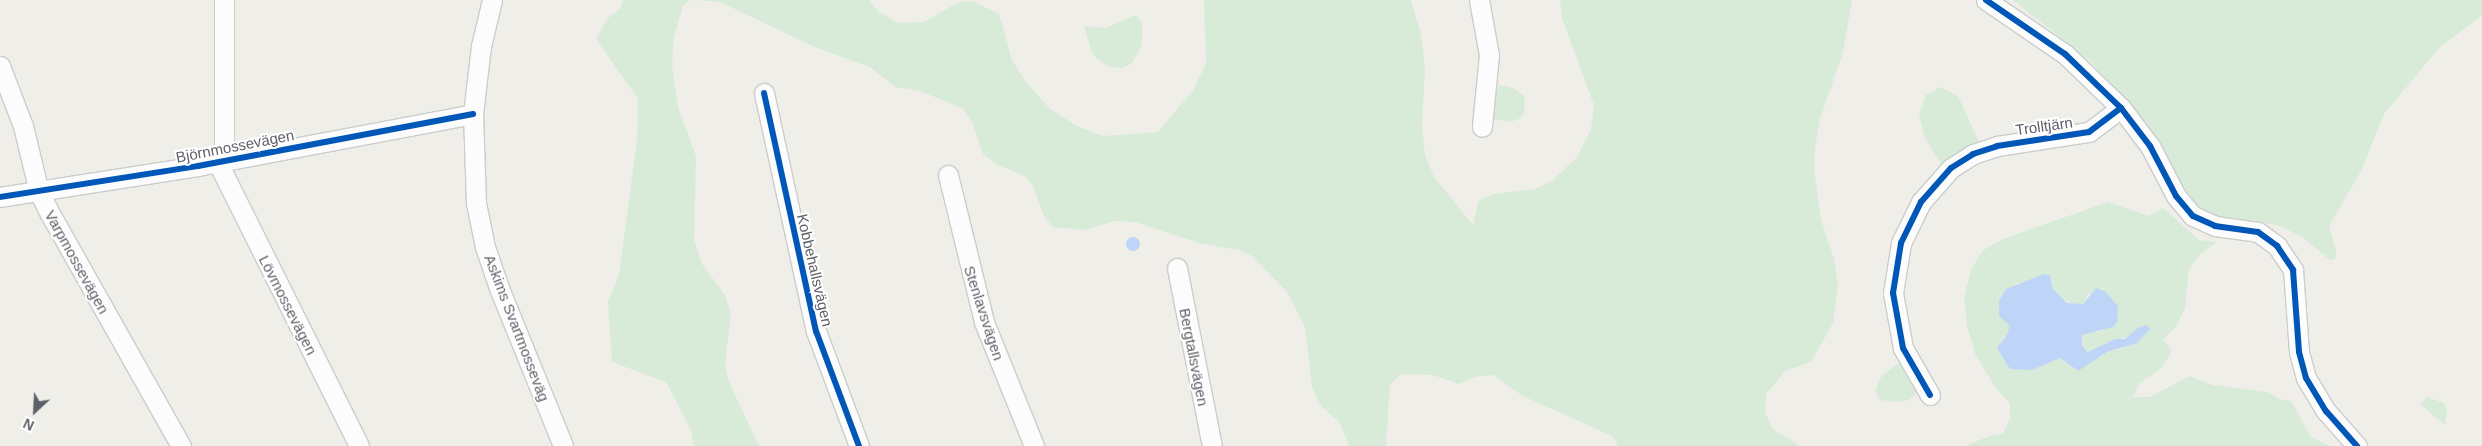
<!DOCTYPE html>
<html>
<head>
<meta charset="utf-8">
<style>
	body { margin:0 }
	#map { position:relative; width:2482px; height:446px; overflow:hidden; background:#efeee9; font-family:Helvetica,sans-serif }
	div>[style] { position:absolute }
	.green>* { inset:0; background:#d7ebd8 }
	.water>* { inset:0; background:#bed5f8 }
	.round { border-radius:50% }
	.roads { filter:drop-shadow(1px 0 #cccccb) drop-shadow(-1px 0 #cccccb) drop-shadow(0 1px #cccccb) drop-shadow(0 -1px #cccccb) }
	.minor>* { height:19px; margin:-9.5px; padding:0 9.5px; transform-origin:9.5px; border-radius:9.5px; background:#fdfcfc }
	.cycleway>* { height:6px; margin:-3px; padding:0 3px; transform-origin:3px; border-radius:3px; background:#0057b8 }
	span { translate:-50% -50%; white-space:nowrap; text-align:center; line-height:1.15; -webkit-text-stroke:4px #fff; paint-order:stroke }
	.street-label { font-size:15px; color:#5e6168 }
	.north { position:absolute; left:10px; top:386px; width:50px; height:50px; -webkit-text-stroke:4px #fff; paint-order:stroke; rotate:205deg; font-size:14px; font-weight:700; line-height:20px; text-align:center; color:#5e6168 }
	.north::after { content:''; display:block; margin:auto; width:18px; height:22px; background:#5e6168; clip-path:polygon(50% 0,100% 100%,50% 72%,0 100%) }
</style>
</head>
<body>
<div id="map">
	<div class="green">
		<i style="clip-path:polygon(623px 0,690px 0,683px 6px,674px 37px,672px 65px,678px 107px,696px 156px,694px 240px,702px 264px,725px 295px,731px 314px,725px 364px,728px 380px,759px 446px,694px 446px,691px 430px,666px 382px,612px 362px,608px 302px,619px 274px,637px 141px,638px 99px,596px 39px,608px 18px,620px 9px)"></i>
		<i style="clip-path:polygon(697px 0,869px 0,878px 11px,898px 23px,924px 22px,959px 2px,972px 1px,999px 14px,1012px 60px,1025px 81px,1050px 109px,1077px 126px,1103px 136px,1158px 132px,1194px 89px,1206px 63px,1204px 0,1411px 0,1421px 35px,1425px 68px,1422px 126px,1425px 155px,1434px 177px,1473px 225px,1478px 201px,1494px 194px,1535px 189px,1553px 180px,1577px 157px,1591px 129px,1594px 105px,1562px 18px,1560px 0,1852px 0,1843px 52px,1820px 119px,1815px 147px,1815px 177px,1821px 219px,1834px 259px,1838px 285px,1833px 323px,1811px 362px,1785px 371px,1766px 394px,1765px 412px,1773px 429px,1800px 446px,1618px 446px,1612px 436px,1523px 396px,1493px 375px,1475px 377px,1459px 384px,1433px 375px,1401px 374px,1390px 385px,1386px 446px,1349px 446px,1340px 423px,1321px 406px,1312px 387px,1305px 327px,1288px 293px,1252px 256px,1239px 250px,1202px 244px,1135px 222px,1114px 221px,1085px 230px,1053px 227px,1044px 216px,1033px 186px,1025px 176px,998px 165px,983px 154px,972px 121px,962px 108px,920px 91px,895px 87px,870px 67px,817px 48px,720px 2px)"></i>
		<i style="clip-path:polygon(2013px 0,2482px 0,2482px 15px,2439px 48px,2384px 114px,2361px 171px,2329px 226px,2336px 251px,2335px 259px,2330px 260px,2301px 236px,2279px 226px,2253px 220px,2229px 220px,2195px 207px,2186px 195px,2164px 151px,2129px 103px,2090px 61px)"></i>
		<i style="clip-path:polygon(1136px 15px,1142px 23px,1142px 35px,1141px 48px,1131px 64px,1122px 68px,1110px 67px,1097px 59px,1091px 50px,1084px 26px,1106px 28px)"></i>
		<i style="clip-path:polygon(1498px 85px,1514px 88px,1525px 97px,1524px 113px,1519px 119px,1510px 122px,1493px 119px)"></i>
		<i style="clip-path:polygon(1941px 87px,1958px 96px,1979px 142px,1941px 164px,1924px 136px,1919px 114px,1926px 95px)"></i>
		<i style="clip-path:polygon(evenodd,2108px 202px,2149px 216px,2163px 208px,2199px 240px,2217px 242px,2200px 254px,2189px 269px,2185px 308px,2176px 327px,2163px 339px,2172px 351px,2162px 367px,2140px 383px,2133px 397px,2150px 397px,2189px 376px,2212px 385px,2268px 392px,2279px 399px,2291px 401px,2311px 437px,2330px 446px,1965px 446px,1990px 436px,2003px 434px,2010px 418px,2010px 404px,1996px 388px,1975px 354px,1967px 325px,1964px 297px,1971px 270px,1982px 251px,2003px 239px,2108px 202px,2052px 281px,2053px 289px,2060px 297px,2076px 306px,2083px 304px,2088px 294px,2106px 292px,2118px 306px,2100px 332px,2086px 331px,2082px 335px,2082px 346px,2088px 352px,2094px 352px,2106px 343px,2134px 335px,2125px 348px,2107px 352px,2077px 371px,2060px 358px,2032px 370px,2001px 340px,2008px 333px,2017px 283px,2052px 281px)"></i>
		<i style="clip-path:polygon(1901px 361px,1918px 392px,1909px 400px,1898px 402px,1880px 400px,1875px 392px,1881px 377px)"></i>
		<i style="clip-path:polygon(2427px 397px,2444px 403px,2447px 412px,2445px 425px,2420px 404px)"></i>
	</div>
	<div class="water">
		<i class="round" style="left:1126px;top:237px;width:14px;height:14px"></i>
		<i style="clip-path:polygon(2044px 274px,2050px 275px,2053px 289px,2067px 303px,2083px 304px,2096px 288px,2106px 292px,2118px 306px,2117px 322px,2113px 327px,2082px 335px,2082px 346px,2088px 352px,2115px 339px,2125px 339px,2139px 327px,2147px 325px,2150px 329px,2137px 343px,2107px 352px,2078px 371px,2060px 358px,2032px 370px,2010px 369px,1997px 348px,2008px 333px,2009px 325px,1999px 316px,1999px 301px,2006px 289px)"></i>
	</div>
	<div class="roads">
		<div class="minor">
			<i style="left:224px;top:0;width:161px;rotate:90deg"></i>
			<i style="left:492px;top:0;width:47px;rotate:103.4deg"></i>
			<i style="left:481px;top:46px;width:68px;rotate:96.7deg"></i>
			<i style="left:473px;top:114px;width:89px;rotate:88.1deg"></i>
			<i style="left:476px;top:203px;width:45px;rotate:78.4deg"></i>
			<i style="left:485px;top:247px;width:43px;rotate:71.1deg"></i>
			<i style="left:499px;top:288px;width:170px;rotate:67.9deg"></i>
			<i style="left:1479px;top:0;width:56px;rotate:79.7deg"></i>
			<i style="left:1489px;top:55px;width:72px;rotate:95.6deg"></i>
			<i style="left:1986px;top:0;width:96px;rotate:34.4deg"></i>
			<i style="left:2065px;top:54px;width:78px;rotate:44deg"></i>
			<i style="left:2121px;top:108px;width:48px;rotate:52.7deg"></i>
			<i style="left:2150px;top:146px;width:56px;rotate:62.5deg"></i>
			<i style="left:2176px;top:196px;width:26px;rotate:50deg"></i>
			<i style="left:2193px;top:216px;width:24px;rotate:24deg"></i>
			<i style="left:2215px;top:226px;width:43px;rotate:7.9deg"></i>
			<i style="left:2258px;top:232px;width:24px;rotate:36deg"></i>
			<i style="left:2277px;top:246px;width:29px;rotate:56deg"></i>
			<i style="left:2293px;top:270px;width:82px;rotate:85.8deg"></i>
			<i style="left:2299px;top:352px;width:27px;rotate:75deg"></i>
			<i style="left:2306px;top:378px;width:39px;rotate:59deg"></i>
			<i style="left:2326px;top:411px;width:47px;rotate:48.5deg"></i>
			<i style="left:0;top:66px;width:64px;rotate:69deg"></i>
			<i style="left:23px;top:126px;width:68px;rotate:76.4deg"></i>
			<i style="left:39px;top:192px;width:20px;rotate:63deg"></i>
			<i style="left:48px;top:210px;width:271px;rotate:60.6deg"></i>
			<i style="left:764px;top:93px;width:244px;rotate:77.7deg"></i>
			<i style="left:816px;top:331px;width:123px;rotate:69.5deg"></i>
			<i style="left:218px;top:163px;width:316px;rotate:63.5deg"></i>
			<i style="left:948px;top:175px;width:151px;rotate:76.2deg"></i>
			<i style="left:984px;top:322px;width:134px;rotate:68deg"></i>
			<i style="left:0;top:197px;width:200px;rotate:-8.9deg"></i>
			<i style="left:198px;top:166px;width:280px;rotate:-10.7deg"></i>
			<i style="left:1177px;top:268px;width:181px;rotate:78.9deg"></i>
			<i style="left:1930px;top:395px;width:54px;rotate:-119.9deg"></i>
			<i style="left:1903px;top:348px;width:56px;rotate:-100.3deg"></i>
			<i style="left:1893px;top:293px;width:51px;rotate:-80.9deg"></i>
			<i style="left:1901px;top:243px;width:46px;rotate:-64deg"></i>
			<i style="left:1921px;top:202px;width:45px;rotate:-48.6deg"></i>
			<i style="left:1951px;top:168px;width:26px;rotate:-32deg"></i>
			<i style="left:1973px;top:154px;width:25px;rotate:-18deg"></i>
			<i style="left:1997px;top:146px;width:93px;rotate:-8.7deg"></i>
			<i style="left:2089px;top:132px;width:40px;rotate:-37deg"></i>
		</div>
	</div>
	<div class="cycleway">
		<i style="left:1986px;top:0;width:96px;rotate:34.4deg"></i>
		<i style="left:2065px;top:54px;width:78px;rotate:44deg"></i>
		<i style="left:2121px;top:108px;width:48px;rotate:52.7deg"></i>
		<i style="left:2150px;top:146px;width:56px;rotate:62.5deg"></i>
		<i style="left:2176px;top:196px;width:26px;rotate:50deg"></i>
		<i style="left:2193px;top:216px;width:24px;rotate:24deg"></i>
		<i style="left:2215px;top:226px;width:43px;rotate:7.9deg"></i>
		<i style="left:2258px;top:232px;width:24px;rotate:36deg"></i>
		<i style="left:2277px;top:246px;width:29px;rotate:56deg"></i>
		<i style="left:2293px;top:270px;width:82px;rotate:85.8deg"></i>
		<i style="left:2299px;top:352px;width:27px;rotate:75deg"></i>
		<i style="left:2306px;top:378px;width:39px;rotate:59deg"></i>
		<i style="left:2326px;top:411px;width:47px;rotate:48.5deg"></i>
		<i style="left:764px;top:93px;width:244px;rotate:77.7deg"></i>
		<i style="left:816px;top:331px;width:123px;rotate:69.5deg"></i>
		<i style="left:0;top:197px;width:200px;rotate:-8.9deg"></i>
		<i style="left:198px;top:166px;width:280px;rotate:-10.7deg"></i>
		<i style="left:1930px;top:395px;width:54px;rotate:-119.9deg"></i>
		<i style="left:1903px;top:348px;width:56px;rotate:-100.3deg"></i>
		<i style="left:1893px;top:293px;width:51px;rotate:-80.9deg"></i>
		<i style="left:1901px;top:243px;width:46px;rotate:-64deg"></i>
		<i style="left:1921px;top:202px;width:45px;rotate:-48.6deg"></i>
		<i style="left:1951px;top:168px;width:26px;rotate:-32deg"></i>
		<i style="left:1973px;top:154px;width:25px;rotate:-18deg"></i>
		<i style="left:1997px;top:146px;width:93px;rotate:-8.7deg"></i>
		<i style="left:2089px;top:132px;width:40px;rotate:-37deg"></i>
	</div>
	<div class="street-label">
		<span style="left:2044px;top:126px;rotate:-8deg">Trolltjärn</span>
		<span style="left:235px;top:146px;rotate:-11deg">Björnmossevägen</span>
		<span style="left:77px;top:262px;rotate:61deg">Varpmossevägen</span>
		<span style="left:815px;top:270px;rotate:77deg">Kobbehallsvägen</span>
		<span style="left:288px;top:305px;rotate:63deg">Lövmossevägen</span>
		<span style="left:984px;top:313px;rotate:72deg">Stenlavsvägen</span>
		<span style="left:517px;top:328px;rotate:69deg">Askims Svartmosseväg</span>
		<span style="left:1194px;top:357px;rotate:79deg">Bergtallsvägen</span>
	</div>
	<div class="north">N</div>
</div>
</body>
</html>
